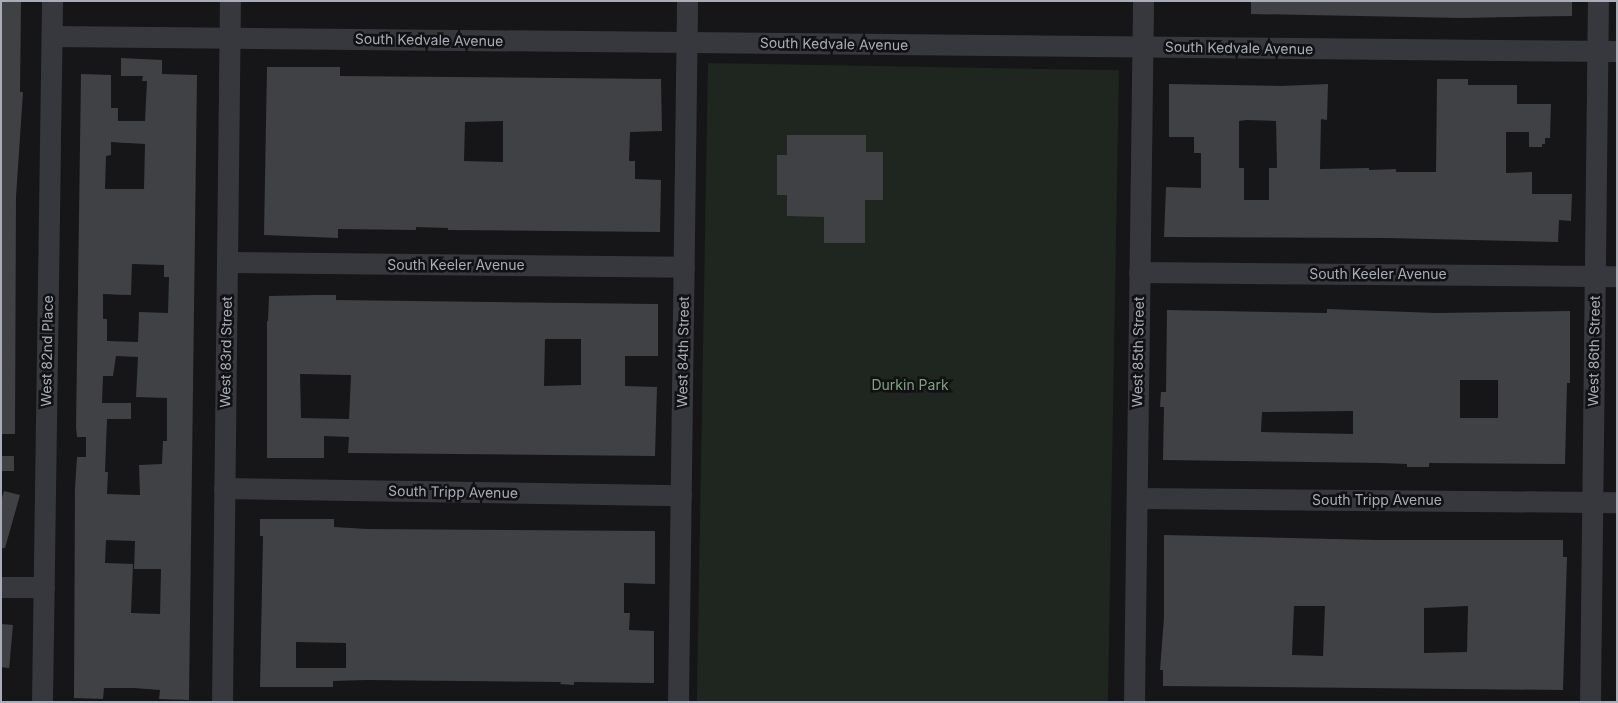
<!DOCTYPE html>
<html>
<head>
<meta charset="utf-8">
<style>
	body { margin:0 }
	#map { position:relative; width:1618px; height:703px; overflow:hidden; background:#161618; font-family:Inter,sans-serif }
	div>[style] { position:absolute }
	.green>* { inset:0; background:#1e261f; transform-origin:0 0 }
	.building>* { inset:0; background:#404145; transform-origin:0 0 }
	.minor>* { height:21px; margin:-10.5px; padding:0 10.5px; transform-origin:10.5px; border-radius:10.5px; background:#37383d }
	span { translate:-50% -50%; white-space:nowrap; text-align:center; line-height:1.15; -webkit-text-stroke:5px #111113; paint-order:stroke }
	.street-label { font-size:14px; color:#a8adb8 }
	.park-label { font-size:14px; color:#7fa381 }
	.frame { position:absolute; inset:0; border:2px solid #a8adb8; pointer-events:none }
</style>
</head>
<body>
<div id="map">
	<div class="green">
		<i style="left:708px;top:63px;width:411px;height:639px;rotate:1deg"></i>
	</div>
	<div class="building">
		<i style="clip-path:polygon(1251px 1px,1572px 1px,1572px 16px,1461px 18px,1251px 14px)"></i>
		<i style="clip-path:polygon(1px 2px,21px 2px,20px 92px,23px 92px,16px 197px,15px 434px,1px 434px)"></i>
		<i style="clip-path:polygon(evenodd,121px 58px,162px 60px,162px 74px,197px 75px,189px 700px,159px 699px,160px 690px,134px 688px,104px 688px,103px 699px,74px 698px,75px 488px,77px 457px,86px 457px,86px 437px,77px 437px,76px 427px,81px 74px,111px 75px,111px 108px,118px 108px,118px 121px,145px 121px,147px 81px,142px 81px,143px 76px,121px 76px,121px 58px,111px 142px,145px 144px,144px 189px,105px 189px,106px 156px,111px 155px,111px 142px,121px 58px,132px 264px,164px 265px,164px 277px,169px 277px,168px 313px,139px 312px,138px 342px,107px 341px,107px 319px,103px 319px,103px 294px,131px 295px,132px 264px,121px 58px,116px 356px,138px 357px,136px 397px,167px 398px,167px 441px,163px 441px,162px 464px,139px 465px,140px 495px,107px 494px,108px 472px,105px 472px,107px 419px,131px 419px,131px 403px,102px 403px,103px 376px,113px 376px,116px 356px,121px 58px,106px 540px,135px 541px,134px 569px,161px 569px,160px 614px,131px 613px,133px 564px,105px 563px,106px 540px)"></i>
		<i style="clip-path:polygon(evenodd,267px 67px,340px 67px,340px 76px,661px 79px,662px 131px,630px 132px,629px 161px,635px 161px,635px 179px,661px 180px,660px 232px,448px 230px,448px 228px,416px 227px,416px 230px,338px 229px,338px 238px,264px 235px,267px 67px,503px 121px,503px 162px,464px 161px,465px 122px,503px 121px)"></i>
		<i style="clip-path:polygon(evenodd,1437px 79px,1468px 79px,1468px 85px,1517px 85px,1517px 104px,1551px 104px,1550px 138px,1545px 138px,1545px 144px,1542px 144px,1542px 147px,1529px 147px,1529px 132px,1506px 132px,1506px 173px,1532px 172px,1532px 194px,1572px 194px,1571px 221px,1559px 220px,1558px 242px,1387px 238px,1164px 237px,1166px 187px,1201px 188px,1201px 153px,1194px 153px,1194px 137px,1169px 137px,1169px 84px,1281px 86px,1328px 84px,1327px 120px,1321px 119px,1320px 169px,1369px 168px,1369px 170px,1396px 169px,1396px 172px,1436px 172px,1437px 79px,1246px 120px,1276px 121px,1277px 168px,1269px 168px,1269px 200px,1244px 200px,1244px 168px,1239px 168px,1239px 121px,1246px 120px)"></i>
		<i style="clip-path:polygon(787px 135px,866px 135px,866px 152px,883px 152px,883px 200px,865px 200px,865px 243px,824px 243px,824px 217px,787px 216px,787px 195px,777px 195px,777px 155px,787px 155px)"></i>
		<i style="clip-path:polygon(evenodd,317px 295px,336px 295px,336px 300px,658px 304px,658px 356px,625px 356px,625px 386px,657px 387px,655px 456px,348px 453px,349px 437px,324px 436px,324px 458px,267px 458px,267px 321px,268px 321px,269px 296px,317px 295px,545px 339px,581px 339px,581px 385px,544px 386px,545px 339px,317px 295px,300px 374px,351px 375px,349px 419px,301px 418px,300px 374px)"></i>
		<i style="clip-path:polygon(evenodd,1327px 309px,1436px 313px,1570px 311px,1570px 383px,1567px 383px,1565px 464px,1429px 463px,1429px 467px,1407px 467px,1407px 464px,1381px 463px,1163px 460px,1164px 407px,1160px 407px,1161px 392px,1166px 392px,1167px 310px,1327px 313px,1327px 309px,1460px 380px,1498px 380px,1498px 418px,1460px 418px,1460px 380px,1327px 309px,1353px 411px,1353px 434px,1261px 432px,1262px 412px,1353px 411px)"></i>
		<i style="left:1px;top:456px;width:13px;height:15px"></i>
		<i style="clip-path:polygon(4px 491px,20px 495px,5px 548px,1px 548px,1px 501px)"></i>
		<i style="clip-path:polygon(evenodd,260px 519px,334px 519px,334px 527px,367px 529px,655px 531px,655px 584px,624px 583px,624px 613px,630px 613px,629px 630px,654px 631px,654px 683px,574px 682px,574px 685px,560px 684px,561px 682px,366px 680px,333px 681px,333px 687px,260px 687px,263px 536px,260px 536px,260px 519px,296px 642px,346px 643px,346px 668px,296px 668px,296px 642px)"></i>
		<i style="clip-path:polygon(evenodd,1164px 535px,1376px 540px,1563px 540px,1563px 557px,1567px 557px,1563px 690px,1163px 686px,1163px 670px,1160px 670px,1164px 617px,1164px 535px,1294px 606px,1325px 606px,1323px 656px,1292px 655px,1294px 606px,1164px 535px,1468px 606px,1467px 652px,1424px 653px,1424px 608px,1468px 606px)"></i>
		<i style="left:1px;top:624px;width:12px;height:43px;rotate:5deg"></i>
	</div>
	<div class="minor">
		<i style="left:52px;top:36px;width:1565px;rotate:0.55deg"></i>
		<i style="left:227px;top:262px;width:457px;rotate:0.6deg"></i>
		<i style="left:1139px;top:272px;width:478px;rotate:0.5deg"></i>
		<i style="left:224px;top:488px;width:457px;rotate:0.9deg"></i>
		<i style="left:1137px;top:498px;width:480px;rotate:0.5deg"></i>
		<i style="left:1px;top:587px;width:43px"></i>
		<i style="left:42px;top:702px;width:701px;rotate:-89.18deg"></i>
		<i style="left:222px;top:702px;width:701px;rotate:-89.35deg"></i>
		<i style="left:678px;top:702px;width:701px;rotate:-89.26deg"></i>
		<i style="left:1134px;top:702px;width:701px;rotate:-89.26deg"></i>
		<i style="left:1590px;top:702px;width:701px;rotate:-89.35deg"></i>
	</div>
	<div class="street-label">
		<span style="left:429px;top:40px;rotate:1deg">South Kedvale Avenue</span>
		<span style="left:834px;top:44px;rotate:1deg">South Kedvale Avenue</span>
		<span style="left:1239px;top:48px;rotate:1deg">South Kedvale Avenue</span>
		<span style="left:456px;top:265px">South Keeler Avenue</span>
		<span style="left:1378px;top:274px">South Keeler Avenue</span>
		<span style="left:47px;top:351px;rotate:-89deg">West 82nd Place</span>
		<span style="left:1594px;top:351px;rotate:-89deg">West 86th Street</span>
		<span style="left:226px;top:352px;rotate:-89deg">West 83rd Street</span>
		<span style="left:683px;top:352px;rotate:-89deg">West 84th Street</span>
		<span style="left:1138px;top:352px;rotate:-89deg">West 85th Street</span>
		<span style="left:453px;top:492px;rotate:1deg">South Tripp Avenue</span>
		<span style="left:1377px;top:500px">South Tripp Avenue</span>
	</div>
	<div class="park-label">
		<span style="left:910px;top:385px">Durkin Park</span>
	</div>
	<div class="frame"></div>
</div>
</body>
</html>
